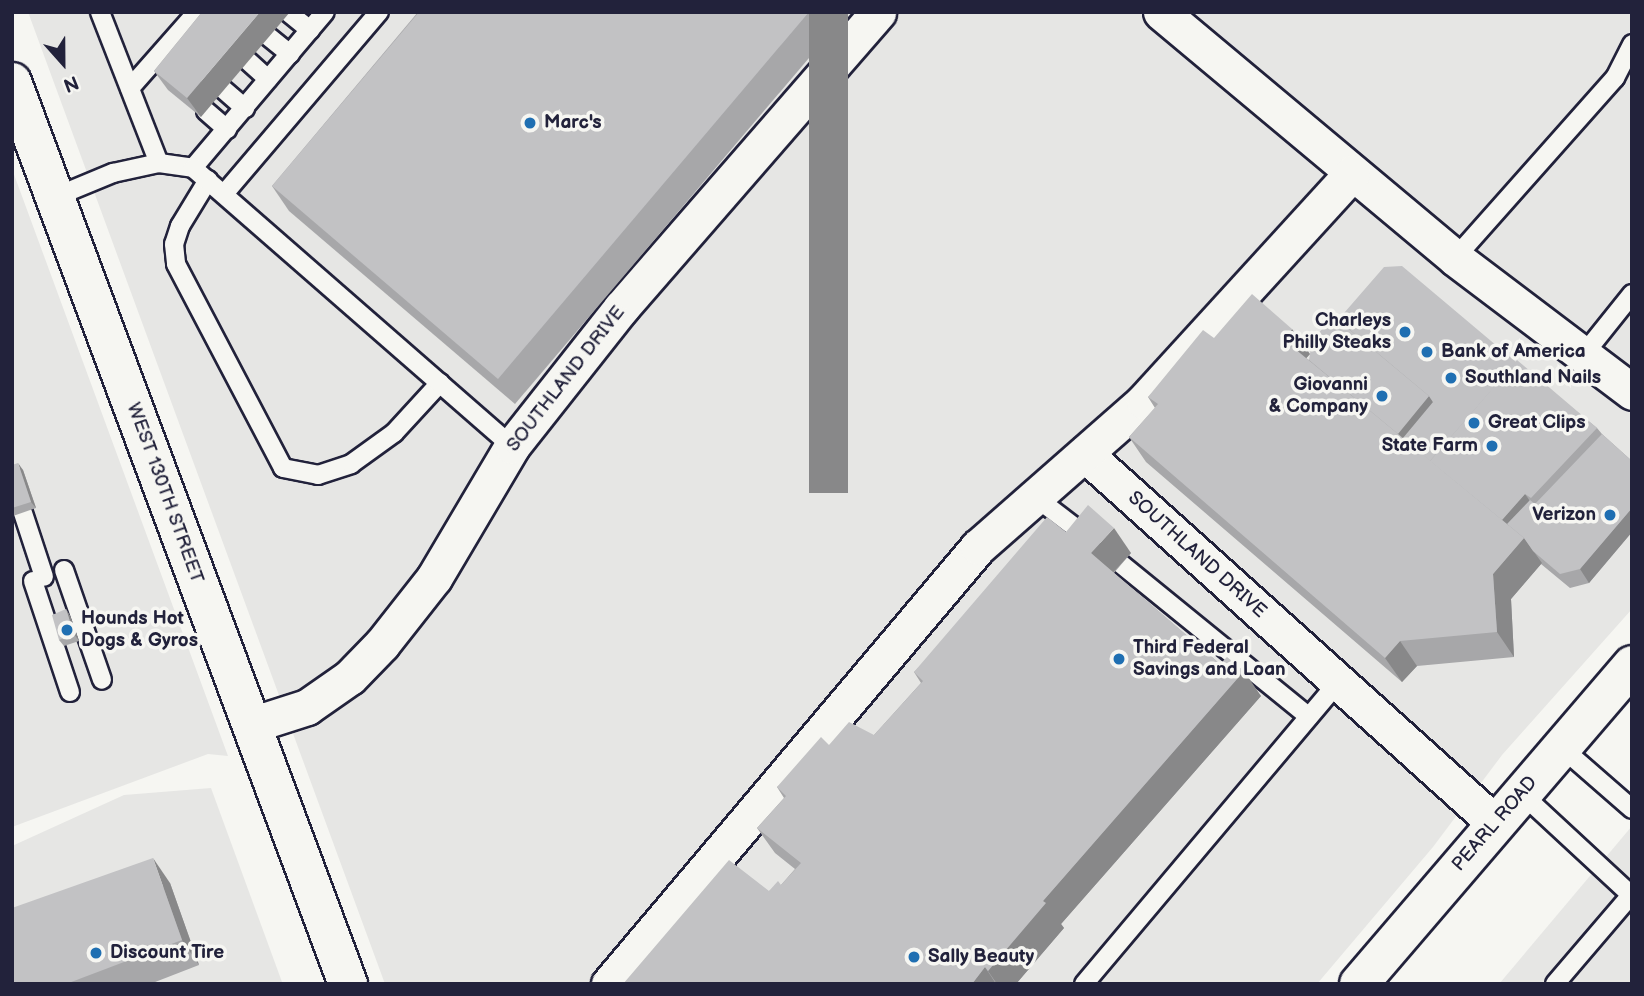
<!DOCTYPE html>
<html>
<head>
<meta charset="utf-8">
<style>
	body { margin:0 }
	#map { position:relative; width:1644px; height:996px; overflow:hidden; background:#f6f6f2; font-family:"Balsamiq Sans",sans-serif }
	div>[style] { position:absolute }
	.built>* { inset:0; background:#e6e6e4 }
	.roads { filter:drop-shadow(2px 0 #22223b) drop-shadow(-2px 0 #22223b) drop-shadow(0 2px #22223b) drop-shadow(0 -2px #22223b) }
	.lane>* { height:18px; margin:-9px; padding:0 9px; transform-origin:9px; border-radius:9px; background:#f6f6f2 }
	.street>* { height:35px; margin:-17.5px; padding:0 17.5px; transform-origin:17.5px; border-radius:17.5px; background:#f6f6f2 }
	.secondary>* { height:38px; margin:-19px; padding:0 19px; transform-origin:19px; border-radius:19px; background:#f6f6f2 }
	.primary>* { height:38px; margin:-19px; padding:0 19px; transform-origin:19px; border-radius:19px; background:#f6f6f2 }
	.wall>* { inset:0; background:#a7a7a9 }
	.shaded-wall>* { inset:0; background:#888889; transform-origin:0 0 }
	.building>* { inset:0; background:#c2c2c4 }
	.dots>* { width:19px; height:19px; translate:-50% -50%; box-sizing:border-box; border:4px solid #f6f6f2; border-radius:50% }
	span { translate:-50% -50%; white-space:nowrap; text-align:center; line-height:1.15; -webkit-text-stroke:7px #f6f6f2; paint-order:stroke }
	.poi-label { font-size:19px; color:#22223b; font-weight:700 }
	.left { translate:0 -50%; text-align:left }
	.right { translate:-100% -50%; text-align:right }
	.street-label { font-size:19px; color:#22223b }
	.frame { position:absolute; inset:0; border:14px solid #22223b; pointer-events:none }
	.north { position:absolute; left:28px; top:28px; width:70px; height:70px; -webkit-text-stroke:5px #f6f6f2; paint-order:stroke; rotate:159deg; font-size:19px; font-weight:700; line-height:28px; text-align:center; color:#22223b }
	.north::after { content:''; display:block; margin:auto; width:24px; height:32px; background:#22223b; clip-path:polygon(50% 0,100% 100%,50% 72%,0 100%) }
</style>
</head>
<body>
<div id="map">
	<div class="built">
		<i style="clip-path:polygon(28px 12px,1632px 12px,1632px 609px,1502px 755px,1433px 847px,1317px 984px,385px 984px)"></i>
		<i style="clip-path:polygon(12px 169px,228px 756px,208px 754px,12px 827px)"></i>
		<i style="clip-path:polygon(211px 788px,282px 982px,12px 984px,12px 846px,124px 795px)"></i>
		<i style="clip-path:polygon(1632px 826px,1632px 984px,1499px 984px)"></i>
	</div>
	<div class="roads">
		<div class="lane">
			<i style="left:100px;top:12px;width:162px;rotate:68.7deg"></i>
			<i style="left:289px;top:13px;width:27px;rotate:39deg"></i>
			<i style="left:269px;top:37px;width:27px;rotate:39deg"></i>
			<i style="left:248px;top:61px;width:27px;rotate:42deg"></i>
			<i style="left:130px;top:88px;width:101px;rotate:-48.6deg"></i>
			<i style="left:224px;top:90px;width:28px;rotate:41deg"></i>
			<i style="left:206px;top:111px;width:28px;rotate:41deg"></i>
			<i style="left:193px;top:168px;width:204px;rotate:-49.8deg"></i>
			<i style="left:208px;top:180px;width:54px;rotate:121.3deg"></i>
			<i style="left:180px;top:226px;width:19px;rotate:108deg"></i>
			<i style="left:174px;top:244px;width:20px;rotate:84deg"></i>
			<i style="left:176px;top:264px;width:230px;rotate:62.3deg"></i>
			<i style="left:283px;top:468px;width:36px;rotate:11deg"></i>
			<i style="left:318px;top:475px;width:35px;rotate:-18deg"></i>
			<i style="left:351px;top:464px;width:53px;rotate:-35.8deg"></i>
			<i style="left:394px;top:433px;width:68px;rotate:-47.4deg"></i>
			<i style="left:224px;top:194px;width:239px;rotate:-49.6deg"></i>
			<i style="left:55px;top:197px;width:63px;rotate:-22.5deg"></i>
			<i style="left:113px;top:173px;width:47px;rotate:-12.3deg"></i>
			<i style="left:159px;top:163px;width:34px;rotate:8deg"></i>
			<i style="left:193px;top:168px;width:423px;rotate:41.1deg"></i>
			<i style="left:1455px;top:258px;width:241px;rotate:-48.4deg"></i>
			<i style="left:1615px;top:78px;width:38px;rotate:-63deg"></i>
			<i style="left:1584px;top:354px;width:77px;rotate:-51.3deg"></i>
			<i style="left:1034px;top:496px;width:69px;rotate:37.4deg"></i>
			<i style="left:23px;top:513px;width:67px;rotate:71.8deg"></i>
			<i style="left:1121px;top:564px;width:242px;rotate:39.1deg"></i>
			<i style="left:64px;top:570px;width:116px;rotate:70.9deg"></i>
			<i style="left:33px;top:581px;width:117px;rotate:71.6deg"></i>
			<i style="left:1561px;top:747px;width:94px;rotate:41.1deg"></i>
			<i style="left:1522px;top:794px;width:149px;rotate:42.8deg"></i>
			<i style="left:1631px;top:895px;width:117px;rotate:130.5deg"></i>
			<i style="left:1084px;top:984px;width:395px;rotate:-49.9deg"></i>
		</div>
		<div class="street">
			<i style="left:1161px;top:12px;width:383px;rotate:39.9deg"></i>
			<i style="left:1455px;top:258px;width:222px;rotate:37.1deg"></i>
			<i style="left:1085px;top:454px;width:553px;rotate:41.99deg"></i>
			<i style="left:251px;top:725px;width:59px;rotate:-17.8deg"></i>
			<i style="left:307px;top:707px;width:52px;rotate:-34.9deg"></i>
			<i style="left:350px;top:677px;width:46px;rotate:-45.9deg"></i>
			<i style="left:382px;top:644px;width:84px;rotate:-51.8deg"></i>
			<i style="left:434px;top:578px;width:153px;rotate:-59.4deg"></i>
			<i style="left:512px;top:446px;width:176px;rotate:-51.7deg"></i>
			<i style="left:621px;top:308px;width:392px;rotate:-49deg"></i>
			<i style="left:609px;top:984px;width:572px;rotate:-49.82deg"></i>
			<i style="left:978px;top:547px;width:221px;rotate:-41.3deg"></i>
			<i style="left:1144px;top:401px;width:309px;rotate:-47.6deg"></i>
		</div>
		<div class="secondary">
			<i style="left:12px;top:82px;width:963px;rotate:69.57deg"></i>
		</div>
		<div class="primary">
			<i style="left:1359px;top:984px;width:420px;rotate:-49.4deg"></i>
		</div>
	</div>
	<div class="wall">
		<i style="clip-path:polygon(202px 12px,201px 117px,168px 90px,154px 71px)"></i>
		<i style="clip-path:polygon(418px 12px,848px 12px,515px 404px,289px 211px,272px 186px)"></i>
		<i style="clip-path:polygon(1338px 320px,1516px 362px,1597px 428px,1602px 434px,1632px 461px,1632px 532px,1589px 583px,1570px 588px,1541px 564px,1511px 599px,1514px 657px,1417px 666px,1402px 682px,1146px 462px,1129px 437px,1155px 408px,1148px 397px,1214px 338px,1310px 354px,1306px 358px,1309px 360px)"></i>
		<i style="clip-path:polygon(12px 465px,23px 470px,36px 508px,13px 516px)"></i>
		<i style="clip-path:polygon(1066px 532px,1131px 553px,1114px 573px,1220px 664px,1261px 696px,1061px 924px,1064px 928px,1016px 984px,623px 984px,769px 891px,781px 885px,795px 869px,775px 853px,757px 828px,784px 798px,777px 787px,829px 745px,874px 735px,921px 683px,914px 672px)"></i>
		<i style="clip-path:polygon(66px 609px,70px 616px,79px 641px,64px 646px,59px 640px)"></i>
		<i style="clip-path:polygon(170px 883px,199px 965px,150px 984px,12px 984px)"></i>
	</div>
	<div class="shaded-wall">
		<i style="clip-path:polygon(260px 12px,290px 12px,201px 117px,187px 98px)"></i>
		<i style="left:809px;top:12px;width:39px;height:481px"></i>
		<i style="clip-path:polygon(1292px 329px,1310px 354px,1301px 364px,1283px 339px)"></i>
		<i style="clip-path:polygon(1429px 396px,1442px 416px,1413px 451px,1397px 434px)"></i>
		<i style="clip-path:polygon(18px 463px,23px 470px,36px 508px,31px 502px)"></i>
		<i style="clip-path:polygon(1525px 494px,1539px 514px,1505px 527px,1501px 521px)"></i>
		<i style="clip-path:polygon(1632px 508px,1632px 532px,1589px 583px,1580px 569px)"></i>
		<i style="clip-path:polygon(1114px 528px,1131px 553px,1108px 578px,1091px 553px)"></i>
		<i style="clip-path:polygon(1524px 538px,1542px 563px,1511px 599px,1514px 657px,1497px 632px,1493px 574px)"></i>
		<i style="clip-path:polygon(66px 609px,70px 616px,79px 641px,74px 634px)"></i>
		<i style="clip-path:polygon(1400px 641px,1417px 666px,1402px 682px,1385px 658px)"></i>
		<i style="clip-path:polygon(1244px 671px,1261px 696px,1061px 924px,1064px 928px,1016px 984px,997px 984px,988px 971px,1043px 901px)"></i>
		<i style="clip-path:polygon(153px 858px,170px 883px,199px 965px,182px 940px)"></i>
		<i style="clip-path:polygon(985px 967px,996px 984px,972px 984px)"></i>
	</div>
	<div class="building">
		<i style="clip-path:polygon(202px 12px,260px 12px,187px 98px,154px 71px)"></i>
		<i style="clip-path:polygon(419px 12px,809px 12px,498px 379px,272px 186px)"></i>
		<i style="clip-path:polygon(1402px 266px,1516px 362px,1430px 461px,1403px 438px,1433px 402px,1429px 396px,1338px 320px,1384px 267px)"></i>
		<i style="clip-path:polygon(1252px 294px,1292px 329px,1283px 339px,1524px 538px,1493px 574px,1497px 632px,1400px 641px,1385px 658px,1129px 437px,1158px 404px,1148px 397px,1203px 330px,1214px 338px)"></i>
		<i style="clip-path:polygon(1333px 316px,1429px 396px,1398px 434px,1309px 360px,1312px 341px)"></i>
		<i style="clip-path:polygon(1517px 360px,1597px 428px,1531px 498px,1525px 494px,1502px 520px,1430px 461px)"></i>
		<i style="clip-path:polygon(1602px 434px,1632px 461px,1632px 508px,1580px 569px,1560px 574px,1533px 551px,1524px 538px,1507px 524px,1530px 500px,1535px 504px)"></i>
		<i style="clip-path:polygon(18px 463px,31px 502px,12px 508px,12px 465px)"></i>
		<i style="clip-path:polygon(1088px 505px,1114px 528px,1091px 553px,1220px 664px,1227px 657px,1244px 671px,1043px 901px,1046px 903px,988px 971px,985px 967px,972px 984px,623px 984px,729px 860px,769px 891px,778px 881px,781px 885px,801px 863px,757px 828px,786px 796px,777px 787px,821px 737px,829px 745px,849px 722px,874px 735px,923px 681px,914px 672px,1047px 517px,1066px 532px)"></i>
		<i style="clip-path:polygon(66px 609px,74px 634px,59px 640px,52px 615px)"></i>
		<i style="clip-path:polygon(153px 858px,182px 940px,66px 984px,12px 984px,12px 908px)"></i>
	</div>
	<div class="dots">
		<i style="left:530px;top:123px;background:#1f6fb2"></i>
		<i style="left:1405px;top:332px;background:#1f6fb2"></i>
		<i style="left:1427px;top:352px;background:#1f6fb2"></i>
		<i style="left:1451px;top:378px;background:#1f6fb2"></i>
		<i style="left:1382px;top:396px;background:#1f6fb2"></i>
		<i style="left:1474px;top:423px;background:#1f6fb2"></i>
		<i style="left:1492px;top:446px;background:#1f6fb2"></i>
		<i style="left:1610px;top:515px;background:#1f6fb2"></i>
		<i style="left:67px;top:630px;background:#1f6fb2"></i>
		<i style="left:1119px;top:659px;background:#1f6fb2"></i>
		<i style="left:96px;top:953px;background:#1f6fb2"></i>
		<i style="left:914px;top:957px;background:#1f6fb2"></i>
	</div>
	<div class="poi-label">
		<span class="left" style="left:544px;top:123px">Marc's</span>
		<span class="right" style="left:1391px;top:332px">Charleys<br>Philly Steaks</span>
		<span class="left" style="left:1441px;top:352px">Bank of America</span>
		<span class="left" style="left:1465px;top:378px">Southland Nails</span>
		<span class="right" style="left:1368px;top:396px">Giovanni<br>&amp; Company</span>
		<span class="left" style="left:1488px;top:423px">Great Clips</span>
		<span class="right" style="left:1478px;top:446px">State Farm</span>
		<span class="right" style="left:1596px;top:515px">Verizon</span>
		<span class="left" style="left:81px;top:630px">Hounds Hot<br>Dogs &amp; Gyros</span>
		<span class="left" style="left:1133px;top:659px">Third Federal<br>Savings and Loan</span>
		<span class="left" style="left:110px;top:953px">Discount Tire</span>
		<span class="left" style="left:928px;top:957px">Sally Beauty</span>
	</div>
	<div class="street-label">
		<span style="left:566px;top:379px;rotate:-52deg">SOUTHLAND DRIVE</span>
		<span style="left:165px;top:493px;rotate:70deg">WEST 130TH STREET</span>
		<span style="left:1197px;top:555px;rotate:42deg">SOUTHLAND DRIVE</span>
		<span style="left:1495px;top:824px;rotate:-49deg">PEARL ROAD</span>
	</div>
	<div class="frame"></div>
	<div class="north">N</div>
</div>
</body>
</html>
